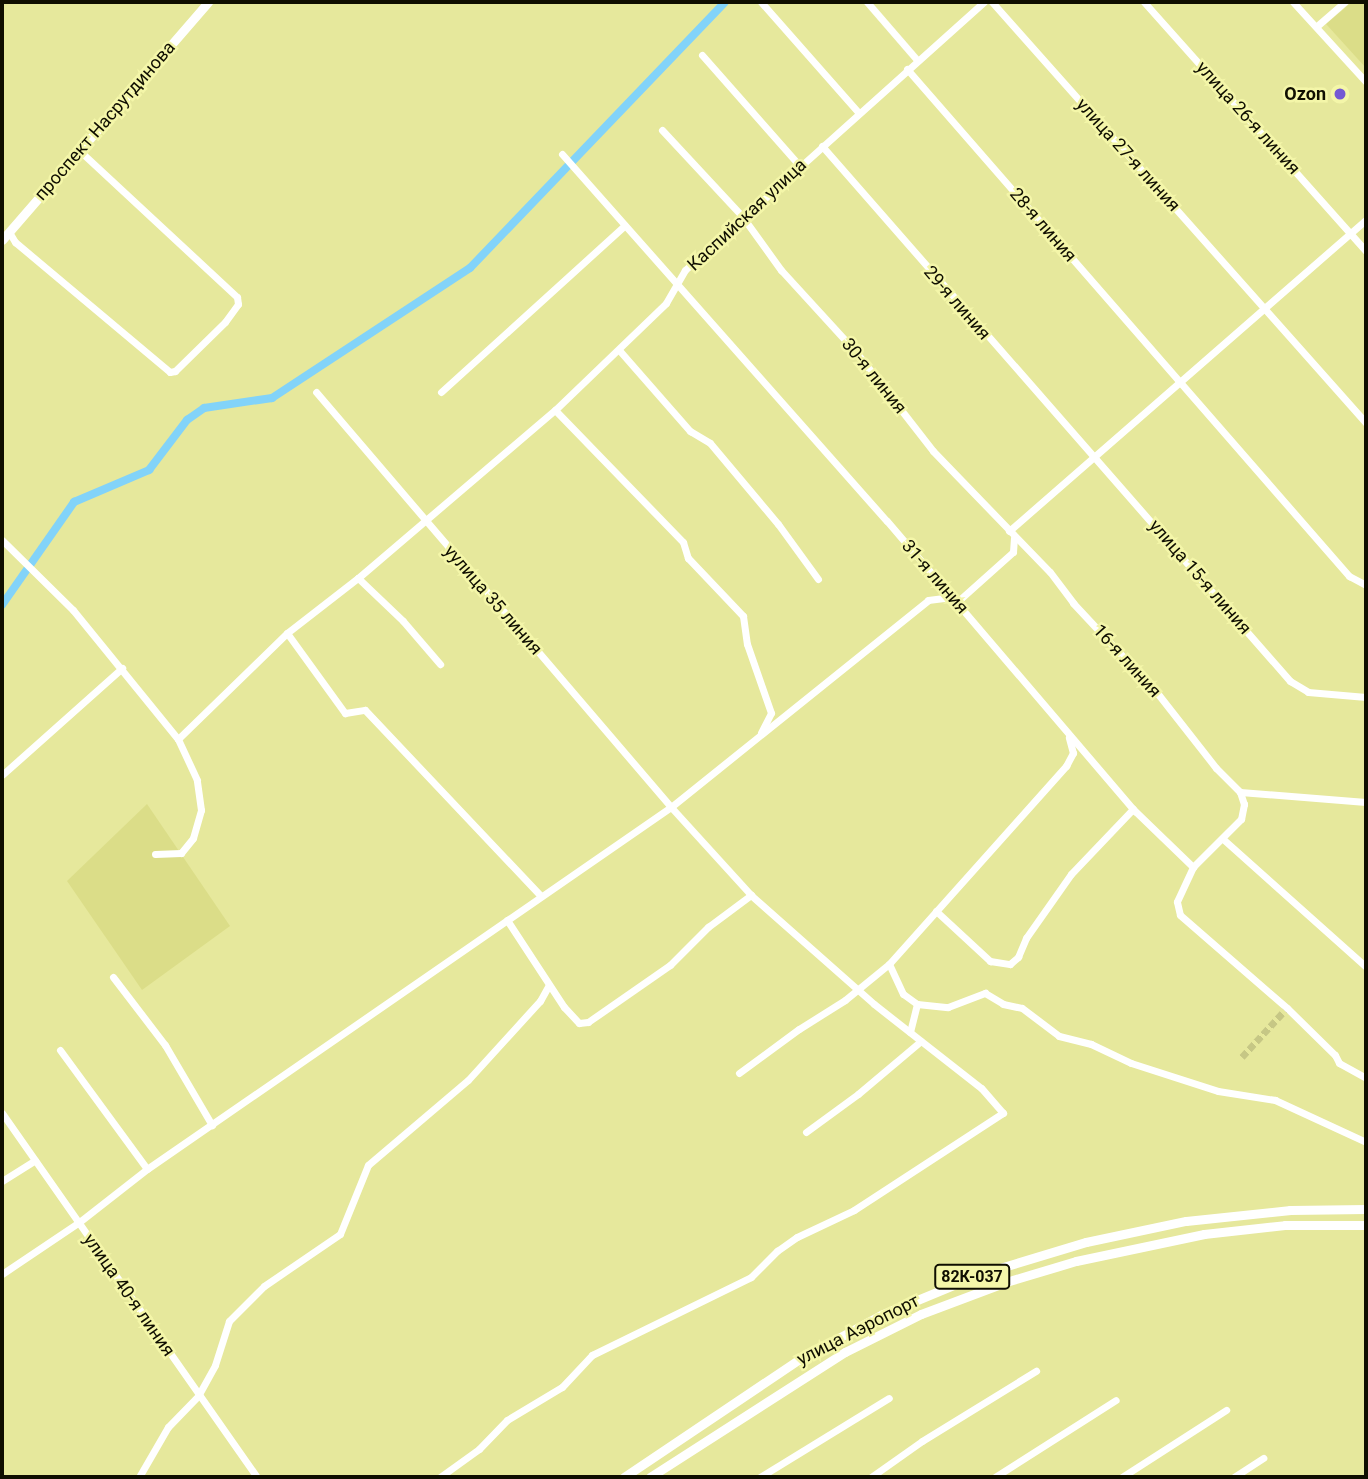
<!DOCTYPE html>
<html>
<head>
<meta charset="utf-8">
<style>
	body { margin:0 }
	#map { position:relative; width:1368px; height:1479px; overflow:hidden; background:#e6e89c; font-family:Roboto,sans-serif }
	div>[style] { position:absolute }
	.built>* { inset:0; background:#dbdd88 }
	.canal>* { height:8px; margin:-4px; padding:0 4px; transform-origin:4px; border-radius:4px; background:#82d3f9 }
	.minor-tunnel>* { height:7px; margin-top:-3.5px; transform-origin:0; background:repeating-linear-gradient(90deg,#c6c785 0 7px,transparent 0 10.5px) }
	.minor>* { height:7px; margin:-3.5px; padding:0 3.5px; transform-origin:3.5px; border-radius:3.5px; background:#fff }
	.major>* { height:9px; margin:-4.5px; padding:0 4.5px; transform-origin:4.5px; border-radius:4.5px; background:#fff }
	.dots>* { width:19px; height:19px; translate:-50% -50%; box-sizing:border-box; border:4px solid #f4f6a9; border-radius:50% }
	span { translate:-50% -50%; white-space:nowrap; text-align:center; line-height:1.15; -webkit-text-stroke:5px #f4f6a9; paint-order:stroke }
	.shield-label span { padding:2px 5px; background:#f4f6a9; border:2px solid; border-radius:5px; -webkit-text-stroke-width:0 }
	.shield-label { font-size:16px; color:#0f0e00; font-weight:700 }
	.poi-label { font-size:18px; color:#0f0e00; font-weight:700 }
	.right { translate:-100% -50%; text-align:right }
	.street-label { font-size:18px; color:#0f0e00 }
	.frame { position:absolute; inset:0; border:4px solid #0f0e00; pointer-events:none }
</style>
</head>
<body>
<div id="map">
	<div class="built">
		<i style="clip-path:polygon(1352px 2px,1366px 2px,1366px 68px,1326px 24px)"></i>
		<i style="clip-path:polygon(147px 804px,230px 926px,142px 990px,67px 881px)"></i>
	</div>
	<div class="canal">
		<i style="left:2px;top:605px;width:126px;rotate:-55deg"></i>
		<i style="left:74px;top:502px;width:82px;rotate:-23.1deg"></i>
		<i style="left:149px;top:470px;width:63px;rotate:-52.8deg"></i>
		<i style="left:187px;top:420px;width:21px;rotate:-35deg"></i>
		<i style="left:204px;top:408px;width:69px;rotate:-8.4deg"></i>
		<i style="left:272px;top:398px;width:237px;rotate:-33.3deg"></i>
		<i style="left:470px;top:268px;width:368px;rotate:-46.2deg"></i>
	</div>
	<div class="minor-tunnel">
		<i style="left:1242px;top:1057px;width:67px;rotate:-47.4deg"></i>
	</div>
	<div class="minor">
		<i style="left:761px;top:2px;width:148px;rotate:48.6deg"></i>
		<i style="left:867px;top:2px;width:77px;rotate:49.2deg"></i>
		<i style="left:992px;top:2px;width:563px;rotate:48.38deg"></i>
		<i style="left:1144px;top:2px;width:334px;rotate:48.3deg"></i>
		<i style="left:1293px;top:2px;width:108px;rotate:47.6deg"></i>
		<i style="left:1317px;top:26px;width:37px;rotate:-41deg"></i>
		<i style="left:702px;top:55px;width:148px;rotate:48.6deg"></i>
		<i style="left:907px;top:69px;width:673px;rotate:48.92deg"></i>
		<i style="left:1349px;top:576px;width:19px;rotate:28deg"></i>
		<i style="left:662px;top:130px;width:117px;rotate:47.1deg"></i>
		<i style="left:742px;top:216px;width:67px;rotate:54.2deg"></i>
		<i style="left:781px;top:270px;width:111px;rotate:47.6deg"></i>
		<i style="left:856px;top:352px;width:125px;rotate:52.1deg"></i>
		<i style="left:933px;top:451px;width:168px;rotate:46deg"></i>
		<i style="left:1050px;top:572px;width:39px;rotate:53deg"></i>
		<i style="left:1073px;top:603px;width:125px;rotate:47deg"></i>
		<i style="left:1158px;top:694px;width:94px;rotate:51.9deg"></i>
		<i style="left:1216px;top:768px;width:34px;rotate:45deg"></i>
		<i style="left:1240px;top:792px;width:13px;rotate:72deg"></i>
		<i style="left:1244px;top:804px;width:15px;rotate:101deg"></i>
		<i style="left:1241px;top:819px;width:68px;rotate:135deg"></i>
		<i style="left:1193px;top:867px;width:38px;rotate:115deg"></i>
		<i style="left:1177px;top:902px;width:13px;rotate:77deg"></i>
		<i style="left:1180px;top:915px;width:142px;rotate:41deg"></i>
		<i style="left:1287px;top:1008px;width:67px;rotate:44.4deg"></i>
		<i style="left:1335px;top:1055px;width:9px;rotate:63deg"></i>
		<i style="left:1339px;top:1063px;width:31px;rotate:29deg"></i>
		<i style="left:822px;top:146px;width:711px;rotate:48.82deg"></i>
		<i style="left:1290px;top:681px;width:21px;rotate:31deg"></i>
		<i style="left:1308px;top:692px;width:58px;rotate:4.9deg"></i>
		<i style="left:562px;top:154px;width:490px;rotate:48.5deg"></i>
		<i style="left:887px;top:521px;width:382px;rotate:49.5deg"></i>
		<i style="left:1135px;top:811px;width:81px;rotate:44deg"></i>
		<i style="left:9px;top:232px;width:12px;rotate:59deg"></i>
		<i style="left:15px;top:242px;width:202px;rotate:40deg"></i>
		<i style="left:170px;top:372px;width:5px;rotate:-11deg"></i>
		<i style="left:175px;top:371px;width:70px;rotate:-44.4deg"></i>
		<i style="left:225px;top:322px;width:22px;rotate:-54deg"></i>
		<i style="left:238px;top:304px;width:7px;rotate:-98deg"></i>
		<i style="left:237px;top:297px;width:216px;rotate:-137.1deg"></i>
		<i style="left:619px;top:350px;width:108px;rotate:48.8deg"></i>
		<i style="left:690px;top:431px;width:23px;rotate:31deg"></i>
		<i style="left:710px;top:443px;width:106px;rotate:50deg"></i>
		<i style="left:778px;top:524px;width:68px;rotate:54deg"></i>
		<i style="left:441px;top:392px;width:248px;rotate:-42.2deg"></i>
		<i style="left:555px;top:410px;width:184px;rotate:45.9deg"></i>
		<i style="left:683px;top:542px;width:17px;rotate:73deg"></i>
		<i style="left:688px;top:558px;width:80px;rotate:46.5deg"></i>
		<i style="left:743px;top:616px;width:28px;rotate:82deg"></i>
		<i style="left:747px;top:644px;width:73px;rotate:70.8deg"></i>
		<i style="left:771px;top:713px;width:22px;rotate:117deg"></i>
		<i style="left:1009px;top:531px;width:473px;rotate:-41.1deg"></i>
		<i style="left:2px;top:540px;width:100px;rotate:44.6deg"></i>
		<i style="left:73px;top:610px;width:166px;rotate:50.9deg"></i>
		<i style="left:178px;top:739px;width:152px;rotate:-44.2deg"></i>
		<i style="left:287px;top:633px;width:90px;rotate:-37.8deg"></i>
		<i style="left:358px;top:578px;width:259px;rotate:-40.5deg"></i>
		<i style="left:555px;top:410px;width:154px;rotate:-43.9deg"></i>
		<i style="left:666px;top:303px;width:38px;rotate:-60deg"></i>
		<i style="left:685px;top:270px;width:402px;rotate:-41.9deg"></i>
		<i style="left:358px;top:578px;width:62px;rotate:43.7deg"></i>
		<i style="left:403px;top:621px;width:57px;rotate:49.3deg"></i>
		<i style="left:287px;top:633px;width:99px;rotate:54.1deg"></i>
		<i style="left:345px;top:713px;width:20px;rotate:-9deg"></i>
		<i style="left:365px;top:710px;width:256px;rotate:46.6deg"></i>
		<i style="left:2px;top:775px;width:161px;rotate:-41.7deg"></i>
		<i style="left:1240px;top:792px;width:126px;rotate:4.5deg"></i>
		<i style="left:1223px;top:839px;width:192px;rotate:41.8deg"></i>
		<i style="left:155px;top:854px;width:26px;rotate:-2deg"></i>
		<i style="left:181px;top:853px;width:19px;rotate:-51deg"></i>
		<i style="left:193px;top:838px;width:29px;rotate:-74deg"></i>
		<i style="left:201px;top:810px;width:30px;rotate:-98deg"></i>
		<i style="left:197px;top:780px;width:45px;rotate:-114.9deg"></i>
		<i style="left:936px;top:911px;width:74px;rotate:42.8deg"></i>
		<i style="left:990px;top:961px;width:20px;rotate:9deg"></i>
		<i style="left:1010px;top:964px;width:11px;rotate:-41deg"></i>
		<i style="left:1018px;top:957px;width:21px;rotate:-67deg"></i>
		<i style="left:1026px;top:938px;width:78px;rotate:-54.9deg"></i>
		<i style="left:1071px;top:874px;width:90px;rotate:-46.4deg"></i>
		<i style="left:507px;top:920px;width:104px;rotate:56.8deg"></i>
		<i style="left:564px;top:1007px;width:22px;rotate:47deg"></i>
		<i style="left:579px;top:1023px;width:9px;rotate:-6deg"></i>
		<i style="left:588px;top:1022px;width:100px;rotate:-34.8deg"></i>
		<i style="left:670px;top:965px;width:54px;rotate:-45deg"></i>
		<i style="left:708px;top:927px;width:54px;rotate:-36.7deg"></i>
		<i style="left:113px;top:977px;width:86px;rotate:52.6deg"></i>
		<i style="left:165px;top:1045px;width:93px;rotate:59.6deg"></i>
		<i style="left:917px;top:1004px;width:17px;rotate:-144deg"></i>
		<i style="left:903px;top:994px;width:33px;rotate:-115deg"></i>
		<i style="left:889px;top:964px;width:266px;rotate:-48.2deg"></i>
		<i style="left:1066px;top:766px;width:15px;rotate:-62deg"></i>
		<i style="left:1073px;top:753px;width:16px;rotate:-105deg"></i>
		<i style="left:910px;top:1032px;width:29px;rotate:-76deg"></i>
		<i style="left:917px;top:1004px;width:31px;rotate:6deg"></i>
		<i style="left:948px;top:1007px;width:40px;rotate:-21deg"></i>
		<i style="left:985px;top:993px;width:21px;rotate:31deg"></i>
		<i style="left:1003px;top:1004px;width:19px;rotate:12deg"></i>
		<i style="left:1022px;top:1008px;width:46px;rotate:37.1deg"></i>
		<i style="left:1059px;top:1036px;width:33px;rotate:14deg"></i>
		<i style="left:1091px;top:1044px;width:44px;rotate:25.4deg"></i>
		<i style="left:1131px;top:1063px;width:91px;rotate:17.8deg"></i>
		<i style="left:1218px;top:1091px;width:58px;rotate:9deg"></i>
		<i style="left:1275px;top:1100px;width:100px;rotate:24.8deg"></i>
		<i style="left:60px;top:1050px;width:147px;rotate:53.8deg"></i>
		<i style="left:739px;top:1073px;width:74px;rotate:-36.3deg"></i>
		<i style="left:799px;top:1029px;width:54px;rotate:-32.2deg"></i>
		<i style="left:845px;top:1000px;width:57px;rotate:-39.3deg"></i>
		<i style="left:2px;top:1113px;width:444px;rotate:55deg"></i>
		<i style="left:806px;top:1132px;width:64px;rotate:-36.2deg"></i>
		<i style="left:858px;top:1094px;width:82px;rotate:-40.1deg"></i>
		<i style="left:2px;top:1181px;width:39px;rotate:-32deg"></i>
		<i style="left:2px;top:1274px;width:92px;rotate:-33.9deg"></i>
		<i style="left:78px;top:1223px;width:88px;rotate:-38deg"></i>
		<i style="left:147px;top:1169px;width:637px;rotate:-34.64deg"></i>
		<i style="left:671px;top:807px;width:546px;rotate:-130.54deg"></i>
		<i style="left:139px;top:1477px;width:58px;rotate:-59.9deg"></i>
		<i style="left:168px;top:1427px;width:43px;rotate:-45.9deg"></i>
		<i style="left:198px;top:1396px;width:35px;rotate:-61deg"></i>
		<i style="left:215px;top:1365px;width:46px;rotate:-72.3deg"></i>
		<i style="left:229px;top:1321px;width:49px;rotate:-45deg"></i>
		<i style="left:264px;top:1286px;width:92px;rotate:-34.4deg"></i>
		<i style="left:340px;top:1234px;width:74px;rotate:-67.9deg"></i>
		<i style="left:368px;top:1165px;width:131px;rotate:-40.4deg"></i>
		<i style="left:468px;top:1080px;width:107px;rotate:-47.7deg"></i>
		<i style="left:540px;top:1001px;width:18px;rotate:-61deg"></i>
		<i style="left:440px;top:1477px;width:48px;rotate:-35.7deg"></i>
		<i style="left:479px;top:1449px;width:40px;rotate:-46deg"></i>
		<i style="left:507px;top:1420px;width:64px;rotate:-31deg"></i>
		<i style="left:562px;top:1387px;width:44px;rotate:-46.8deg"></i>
		<i style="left:592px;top:1355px;width:177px;rotate:-26.1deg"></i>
		<i style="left:751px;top:1277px;width:37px;rotate:-45deg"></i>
		<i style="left:777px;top:1251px;width:24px;rotate:-35deg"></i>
		<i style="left:797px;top:1237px;width:63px;rotate:-25.3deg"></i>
		<i style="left:854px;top:1210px;width:178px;rotate:-33.1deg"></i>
		<i style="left:1003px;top:1113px;width:33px;rotate:-131deg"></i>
		<i style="left:981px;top:1088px;width:136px;rotate:-141.9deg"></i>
		<i style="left:874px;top:1004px;width:164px;rotate:-138.5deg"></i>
		<i style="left:751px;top:895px;width:119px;rotate:-132.3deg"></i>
		<i style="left:671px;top:807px;width:330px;rotate:-38.8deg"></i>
		<i style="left:928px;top:600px;width:16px;rotate:-7deg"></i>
		<i style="left:944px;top:598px;width:14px;rotate:17deg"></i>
		<i style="left:957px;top:602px;width:75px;rotate:-41.8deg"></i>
		<i style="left:1013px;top:552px;width:14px;rotate:-86deg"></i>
		<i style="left:760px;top:1477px;width:151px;rotate:-31.5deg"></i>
		<i style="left:871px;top:1477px;width:62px;rotate:-35.2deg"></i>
		<i style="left:922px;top:1441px;width:134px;rotate:-31.6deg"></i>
		<i style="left:995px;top:1477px;width:143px;rotate:-32.5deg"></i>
		<i style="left:1122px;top:1477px;width:124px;rotate:-32.8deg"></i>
		<i style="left:1234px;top:1477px;width:35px;rotate:-33deg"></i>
	</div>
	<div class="major">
		<i style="left:2px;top:240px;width:315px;rotate:-49.1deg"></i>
		<i style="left:624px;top:1477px;width:210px;rotate:-33.9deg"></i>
		<i style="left:798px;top:1360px;width:94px;rotate:-28.5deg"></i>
		<i style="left:881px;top:1315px;width:107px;rotate:-22.5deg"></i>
		<i style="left:980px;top:1274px;width:111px;rotate:-16.8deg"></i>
		<i style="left:1086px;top:1242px;width:102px;rotate:-11.9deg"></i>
		<i style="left:1186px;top:1221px;width:105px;rotate:-6deg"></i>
		<i style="left:1290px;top:1210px;width:76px;rotate:-0.8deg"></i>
		<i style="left:650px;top:1477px;width:232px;rotate:-32.7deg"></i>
		<i style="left:845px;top:1352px;width:85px;rotate:-26.6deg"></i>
		<i style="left:921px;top:1314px;width:91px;rotate:-20.6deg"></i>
		<i style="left:1006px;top:1282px;width:73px;rotate:-16.7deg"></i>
		<i style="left:1076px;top:1261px;width:131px;rotate:-11.9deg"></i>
		<i style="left:1204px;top:1234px;width:81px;rotate:-6.3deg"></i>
		<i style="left:1285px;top:1225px;width:81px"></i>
	</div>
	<div class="dots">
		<i style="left:1340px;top:94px;background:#7459d3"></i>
	</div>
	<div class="shield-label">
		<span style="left:972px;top:1277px">82К-037</span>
	</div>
	<div class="poi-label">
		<span class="right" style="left:1326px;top:94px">Ozon</span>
	</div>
	<div class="street-label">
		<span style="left:1248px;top:118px;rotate:48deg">улица 26-я линия</span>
		<span style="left:105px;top:121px;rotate:-49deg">проспект Насрутдинова</span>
		<span style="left:1128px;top:155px;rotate:48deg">улица 27-я линия</span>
		<span style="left:747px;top:215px;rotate:-43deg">Каспийская улица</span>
		<span style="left:1043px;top:225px;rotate:49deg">28-я линия</span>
		<span style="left:957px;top:303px;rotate:49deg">29-я линия</span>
		<span style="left:874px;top:376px;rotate:51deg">30-я линия</span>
		<span style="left:935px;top:577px;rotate:49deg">31-я линия</span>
		<span style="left:1200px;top:577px;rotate:49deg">улица 15-я линия</span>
		<span style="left:493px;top:600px;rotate:49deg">уулица 35 линия</span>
		<span style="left:1127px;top:661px;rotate:48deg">16-я линия</span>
		<span style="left:129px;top:1295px;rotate:55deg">улица 40-я линия</span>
		<span style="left:858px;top:1330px;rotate:-27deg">улица Аэропорт</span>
	</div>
	<div class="frame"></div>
</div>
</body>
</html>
